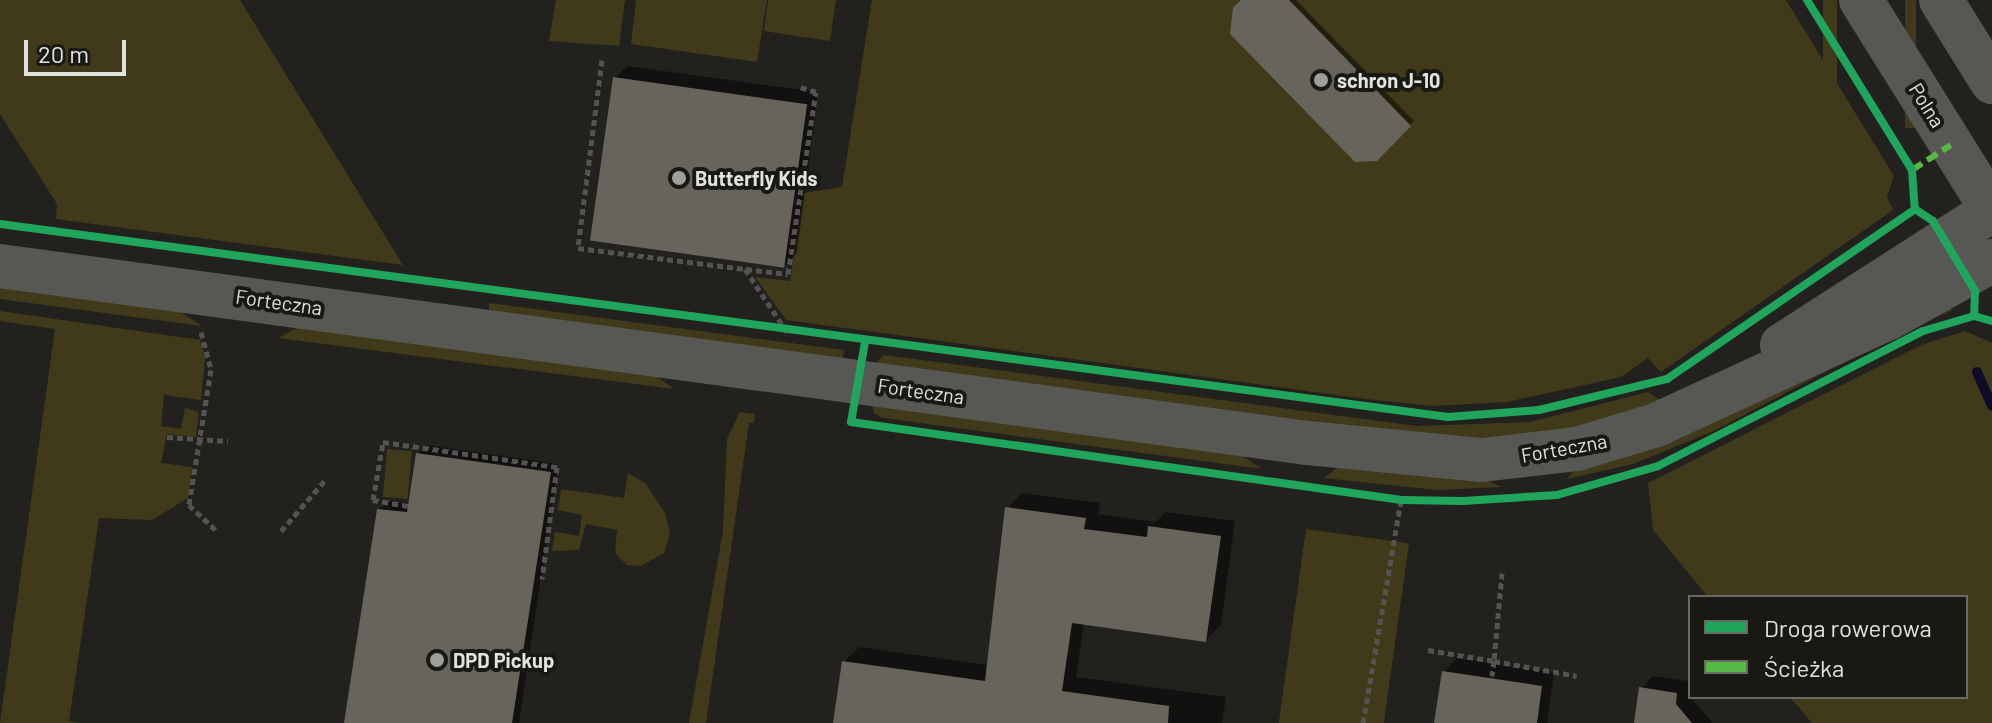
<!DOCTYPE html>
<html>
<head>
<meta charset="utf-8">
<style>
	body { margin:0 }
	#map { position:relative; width:1992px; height:723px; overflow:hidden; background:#22211d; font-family:Barlow,sans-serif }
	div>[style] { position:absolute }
	.green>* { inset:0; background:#413a1a; transform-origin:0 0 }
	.shadow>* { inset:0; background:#0007 }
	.stream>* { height:10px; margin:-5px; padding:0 5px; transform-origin:5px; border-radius:5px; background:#0f0a27 }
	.building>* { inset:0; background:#67655b; transform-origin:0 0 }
	.path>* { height:5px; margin-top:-2.5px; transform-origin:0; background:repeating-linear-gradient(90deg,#545351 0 6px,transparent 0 10px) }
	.minor>* { height:44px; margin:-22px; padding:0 22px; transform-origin:22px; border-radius:22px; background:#575754 }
	.quiet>* { height:6px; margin-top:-3px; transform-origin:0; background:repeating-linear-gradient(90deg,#58b947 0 12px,transparent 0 18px) }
	.cycleway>* { height:8px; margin:-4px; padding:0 4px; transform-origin:4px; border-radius:4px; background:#20a55d }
	.dots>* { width:22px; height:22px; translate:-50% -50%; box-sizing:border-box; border:4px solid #191813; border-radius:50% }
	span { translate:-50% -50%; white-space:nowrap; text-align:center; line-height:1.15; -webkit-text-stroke:8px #191813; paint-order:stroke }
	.poi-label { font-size:20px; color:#e2e2de; font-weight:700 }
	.left { translate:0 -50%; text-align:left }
	.street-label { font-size:20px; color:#e2e2de }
	.legend { position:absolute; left:1688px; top:595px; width:280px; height:104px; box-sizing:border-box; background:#191813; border:2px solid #696964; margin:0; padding:10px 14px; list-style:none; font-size:24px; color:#e2e2de }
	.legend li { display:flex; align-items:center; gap:16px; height:40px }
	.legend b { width:40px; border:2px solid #696964 }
	.scale { position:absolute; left:24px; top:40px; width:102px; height:36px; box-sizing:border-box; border:4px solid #e2e2de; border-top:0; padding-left:10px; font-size:24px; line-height:28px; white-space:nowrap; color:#e2e2de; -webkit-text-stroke:6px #191813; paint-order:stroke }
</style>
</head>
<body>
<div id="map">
	<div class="green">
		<i style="clip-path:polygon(0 0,240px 0,403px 265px,56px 219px,57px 204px,0 114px)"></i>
		<i style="clip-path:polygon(556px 0,625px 0,619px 46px,549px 41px)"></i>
		<i style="clip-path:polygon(636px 0,767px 0,757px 62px,631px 44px)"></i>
		<i style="clip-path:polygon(768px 0,836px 0,830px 41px,764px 31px)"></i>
		<i style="clip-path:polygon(872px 0,1786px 0,1894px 176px,1887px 197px,1893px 210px,1661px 372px,1648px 358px,1621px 377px,1507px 402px,1432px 406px,1366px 399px,786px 320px,755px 277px,790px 281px,804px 193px,842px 187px)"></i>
		<i style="left:1823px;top:0;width:14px;height:171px"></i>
		<i style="left:1905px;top:0;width:11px;height:128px"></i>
		<i style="clip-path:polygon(0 284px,176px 309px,202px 326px,0 299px)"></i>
		<i style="clip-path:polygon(489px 303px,844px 350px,842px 362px,489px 312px)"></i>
		<i style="clip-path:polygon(1949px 304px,1952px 311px,1916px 324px,1714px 431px,1633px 464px,1567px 479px,1576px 468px)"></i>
		<i style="clip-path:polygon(0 311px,200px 340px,205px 358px,201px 400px,164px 395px,161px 426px,181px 429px,185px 408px,199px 412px,196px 437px,167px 434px,161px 463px,192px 467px,188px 498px,152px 520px,99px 518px,69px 721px,79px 723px,0 723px,55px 329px,0 321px)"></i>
		<i style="clip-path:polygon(302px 325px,653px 374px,674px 389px,278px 338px)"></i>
		<i style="clip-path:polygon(1965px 331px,1992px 343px,1992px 723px,1812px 723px,1790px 697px,1966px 697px,1966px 597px,1708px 597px,1653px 530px,1648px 483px,1921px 345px)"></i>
		<i style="clip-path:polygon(884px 355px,1417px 426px,1530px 422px,1648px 392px,1660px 400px,1594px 424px,1531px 436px,1452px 440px,873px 366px)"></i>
		<i style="clip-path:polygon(872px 402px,1236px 452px,1262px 469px,883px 418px,874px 413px)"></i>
		<i style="clip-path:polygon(740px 412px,755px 414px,754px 423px,749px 423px,706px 723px,689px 723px,723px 531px,727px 439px)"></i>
		<i style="left:387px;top:449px;width:25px;height:48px;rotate:5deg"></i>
		<i style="clip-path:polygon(1338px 467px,1485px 480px,1502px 487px,1437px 490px,1324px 478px)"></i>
		<i style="clip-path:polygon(628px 473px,645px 483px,665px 513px,670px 533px,664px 553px,641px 566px,627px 565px,615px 553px,617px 530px,586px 524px,579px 550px,552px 551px,555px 532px,579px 536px,582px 515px,558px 510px,561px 489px,624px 498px)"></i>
		<i style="left:1306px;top:529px;width:104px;height:196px;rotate:8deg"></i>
	</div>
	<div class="shadow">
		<i style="clip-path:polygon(1244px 0,1296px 0,1414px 121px,1376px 159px)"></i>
		<i style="clip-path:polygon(627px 66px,818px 92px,797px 253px,785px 265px,615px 78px)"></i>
		<i style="clip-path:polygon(426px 445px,558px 464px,519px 723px,346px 723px,379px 510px,387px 501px,410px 503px,418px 454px)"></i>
		<i style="clip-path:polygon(1022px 493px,1100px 503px,1098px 514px,1156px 522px,1165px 512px,1235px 521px,1221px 625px,1206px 640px,1084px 623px,1076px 677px,1226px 697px,1222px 723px,835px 723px,844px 662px,859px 647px,988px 665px,1007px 508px)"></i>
		<i style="clip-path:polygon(1457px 658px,1554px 673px,1547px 723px,1436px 723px,1444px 672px)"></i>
		<i style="clip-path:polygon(1653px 676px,1688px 681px,1690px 697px,1713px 723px,1636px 723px,1641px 688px)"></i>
	</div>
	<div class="stream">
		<i style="left:1977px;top:372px;width:37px;rotate:66deg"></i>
	</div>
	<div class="building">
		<i style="clip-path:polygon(1241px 0,1289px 0,1411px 126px,1377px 161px,1355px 162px,1230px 34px,1233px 8px)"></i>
		<i style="left:613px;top:77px;width:196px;height:165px;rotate:8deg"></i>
		<i style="clip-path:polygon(416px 453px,551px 472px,512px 723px,344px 723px,377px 509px,407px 512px)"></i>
		<i style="clip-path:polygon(1005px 507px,1086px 518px,1084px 529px,1147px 537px,1148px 526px,1221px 536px,1206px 642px,1072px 623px,1062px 691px,1169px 706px,1168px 723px,833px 723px,842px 661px,985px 681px)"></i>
		<i style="clip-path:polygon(1442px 671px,1542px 686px,1537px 723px,1434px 723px)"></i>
		<i style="clip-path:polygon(1639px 687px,1677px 693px,1676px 704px,1692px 723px,1634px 723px)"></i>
	</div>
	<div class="path">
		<i style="left:602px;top:60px;width:190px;rotate:97.3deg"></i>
		<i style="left:578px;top:248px;width:168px;rotate:7.2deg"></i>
		<i style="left:745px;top:269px;width:76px;rotate:56.3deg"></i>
		<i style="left:746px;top:269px;width:42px;rotate:6.8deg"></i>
		<i style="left:788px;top:274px;width:184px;rotate:-81.3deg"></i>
		<i style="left:816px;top:92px;width:16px;rotate:-162deg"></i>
		<i style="left:201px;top:332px;width:39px;rotate:75deg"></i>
		<i style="left:211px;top:370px;width:137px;rotate:99.3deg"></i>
		<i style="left:189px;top:505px;width:38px;rotate:43deg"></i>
		<i style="left:167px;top:437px;width:61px;rotate:3.8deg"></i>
		<i style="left:408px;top:506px;width:36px;rotate:-170deg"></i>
		<i style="left:373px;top:500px;width:59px;rotate:-80.2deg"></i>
		<i style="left:383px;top:442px;width:176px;rotate:8.2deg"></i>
		<i style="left:557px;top:467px;width:113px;rotate:97.6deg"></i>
		<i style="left:281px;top:531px;width:70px;rotate:-49deg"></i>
		<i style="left:1502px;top:573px;width:88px;rotate:95.2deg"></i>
		<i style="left:1494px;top:661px;width:84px;rotate:10.2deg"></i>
		<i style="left:1428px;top:650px;width:67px;rotate:9.5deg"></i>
		<i style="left:1494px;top:661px;width:15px;rotate:98deg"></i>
		<i style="left:1363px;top:723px;width:226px;rotate:-80.3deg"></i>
	</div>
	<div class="minor">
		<i style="left:1861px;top:0;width:248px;rotate:58deg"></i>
		<i style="left:1941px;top:0;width:97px;rotate:58.1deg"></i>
		<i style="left:0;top:266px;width:1320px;rotate:7.71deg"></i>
		<i style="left:1308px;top:443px;width:175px;rotate:5.6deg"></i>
		<i style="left:1482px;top:460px;width:96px;rotate:-6.6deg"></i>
		<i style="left:1577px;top:449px;width:83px;rotate:-16.9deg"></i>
		<i style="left:1656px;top:425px;width:256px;rotate:-24.7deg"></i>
		<i style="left:1889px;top:318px;width:118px;rotate:-29deg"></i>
		<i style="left:1782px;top:345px;width:250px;rotate:-32.7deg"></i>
	</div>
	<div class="quiet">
		<i style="left:1912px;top:170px;width:46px;rotate:-32.7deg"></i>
	</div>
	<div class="cycleway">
		<i style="left:1807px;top:0;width:200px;rotate:58.3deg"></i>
		<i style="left:1912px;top:170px;width:39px;rotate:86deg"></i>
		<i style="left:1915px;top:209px;width:22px;rotate:34deg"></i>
		<i style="left:1933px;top:221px;width:82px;rotate:59deg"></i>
		<i style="left:1975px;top:291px;width:25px;rotate:92deg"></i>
		<i style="left:0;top:224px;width:1461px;rotate:7.59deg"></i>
		<i style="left:1448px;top:417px;width:91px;rotate:-4.4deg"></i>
		<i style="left:1539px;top:410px;width:132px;rotate:-13.6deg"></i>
		<i style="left:1667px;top:379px;width:301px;rotate:-34.4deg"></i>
		<i style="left:865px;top:342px;width:81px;rotate:99.9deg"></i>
		<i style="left:851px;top:422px;width:556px;rotate:8.07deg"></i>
		<i style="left:1401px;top:500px;width:62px;rotate:0.9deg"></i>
		<i style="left:1463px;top:501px;width:94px;rotate:-3.7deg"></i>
		<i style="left:1557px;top:495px;width:105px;rotate:-16deg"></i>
		<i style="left:1658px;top:466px;width:297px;rotate:-27deg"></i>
		<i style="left:1923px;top:331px;width:53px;rotate:-16.4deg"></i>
		<i style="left:1974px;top:316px;width:19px;rotate:16deg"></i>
	</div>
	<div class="dots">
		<i style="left:1321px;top:80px;background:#9f9e9a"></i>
		<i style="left:679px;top:178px;background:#9f9e9a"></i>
		<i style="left:437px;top:660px;background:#9f9e9a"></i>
	</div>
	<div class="poi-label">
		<span class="left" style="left:1337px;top:80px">schron J-10</span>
		<span class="left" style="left:695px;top:178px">Butterfly Kids</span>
		<span class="left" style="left:453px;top:660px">DPD Pickup</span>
	</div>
	<div class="street-label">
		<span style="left:1927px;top:105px;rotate:58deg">Polna</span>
		<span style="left:279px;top:302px;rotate:8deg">Forteczna</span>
		<span style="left:921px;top:391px;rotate:8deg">Forteczna</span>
		<span style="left:1564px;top:448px;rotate:-10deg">Forteczna</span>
	</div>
	<ul class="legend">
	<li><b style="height:10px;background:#20a55d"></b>Droga rowerowa</li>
	<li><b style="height:10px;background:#58b947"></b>Ścieżka</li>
	</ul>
	<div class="scale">20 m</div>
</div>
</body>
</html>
